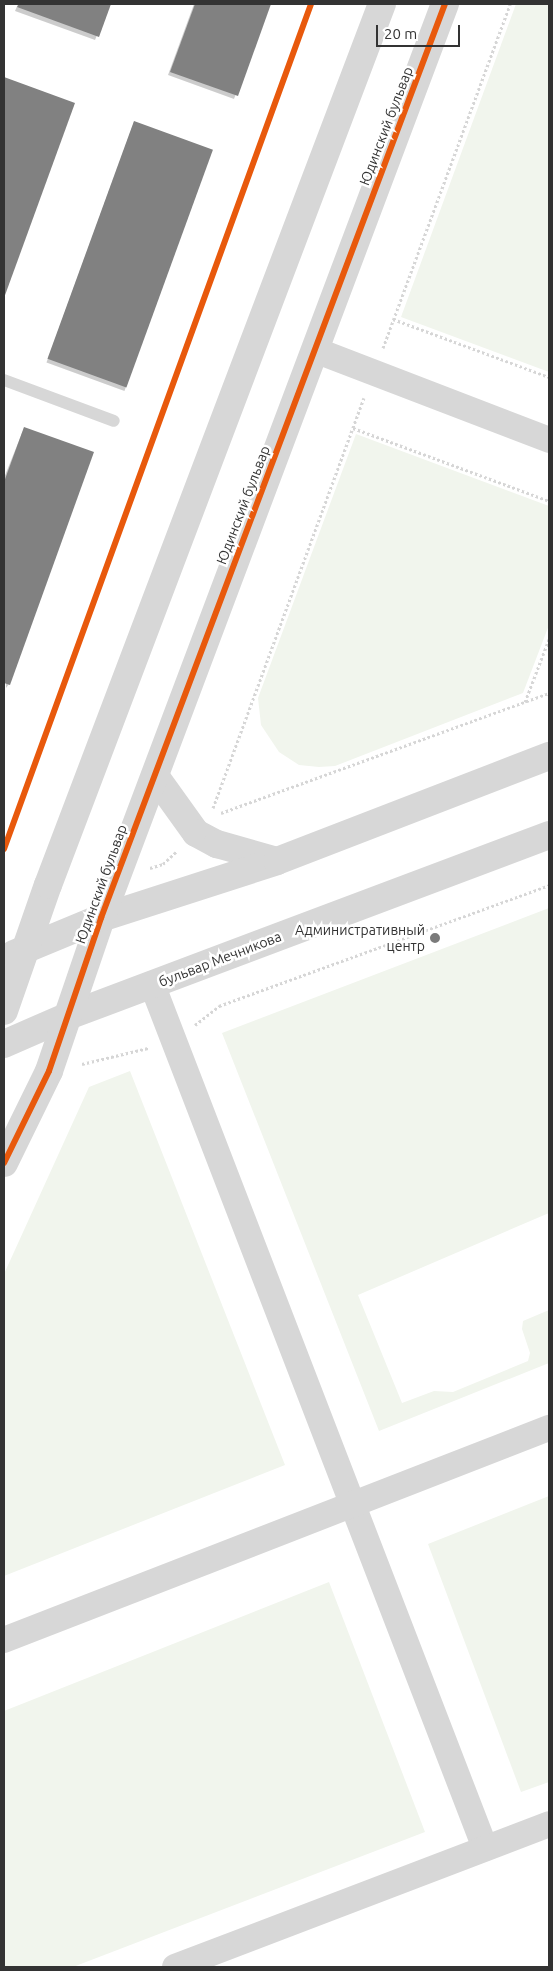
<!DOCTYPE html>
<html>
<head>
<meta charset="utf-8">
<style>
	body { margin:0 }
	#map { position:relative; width:553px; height:1971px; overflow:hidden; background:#fff; font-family:Ubuntu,sans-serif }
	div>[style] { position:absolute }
	.green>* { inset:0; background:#f1f5ed }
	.shadow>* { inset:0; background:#0003; transform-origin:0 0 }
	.building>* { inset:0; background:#818181; transform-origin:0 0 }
	.path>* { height:3px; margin-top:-1.5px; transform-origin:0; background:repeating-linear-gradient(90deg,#d6d6d6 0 2.5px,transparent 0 5px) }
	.service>* { height:12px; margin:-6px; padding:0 6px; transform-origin:6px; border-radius:6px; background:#d7d7d7 }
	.minor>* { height:26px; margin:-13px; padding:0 13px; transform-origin:13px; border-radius:13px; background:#d7d7d7 }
	.tertiary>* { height:28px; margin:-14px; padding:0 14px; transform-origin:14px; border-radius:14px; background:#d7d7d7 }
	.cycleway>* { height:6px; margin:-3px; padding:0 3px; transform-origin:3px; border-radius:3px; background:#e8590c }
	.dots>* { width:14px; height:14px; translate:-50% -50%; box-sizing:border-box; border:2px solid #fff; border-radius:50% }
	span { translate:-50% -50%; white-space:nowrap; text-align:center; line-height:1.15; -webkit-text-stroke:5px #fff; paint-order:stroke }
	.street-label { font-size:14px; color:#333 }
	.poi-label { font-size:14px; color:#333 }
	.right { translate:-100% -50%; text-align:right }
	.frame { position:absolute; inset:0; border:5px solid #333; pointer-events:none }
	.scale { position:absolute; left:376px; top:25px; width:84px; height:22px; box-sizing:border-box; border:2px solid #333; border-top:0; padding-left:6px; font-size:15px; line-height:18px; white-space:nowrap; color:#333; -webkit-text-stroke:4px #fff; paint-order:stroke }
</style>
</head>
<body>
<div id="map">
	<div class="green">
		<i style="clip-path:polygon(516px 4px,549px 4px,549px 372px,401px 317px)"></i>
		<i style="clip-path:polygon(356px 434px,549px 506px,549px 625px,523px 693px,335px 766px,319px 767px,299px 765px,279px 752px,261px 725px,258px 698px)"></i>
		<i style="clip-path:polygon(549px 908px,549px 1213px,358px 1295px,402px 1403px,434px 1391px,453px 1392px,528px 1361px,530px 1353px,522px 1329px,523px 1321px,549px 1310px,549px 1363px,379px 1431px,222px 1033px)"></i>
		<i style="clip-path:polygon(130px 1071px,285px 1465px,4px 1576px,4px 1274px,89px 1087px)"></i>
		<i style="clip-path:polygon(549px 1496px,549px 1782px,521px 1792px,428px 1544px)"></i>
		<i style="clip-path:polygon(329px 1582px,425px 1832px,73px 1967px,4px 1967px,4px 1711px)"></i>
	</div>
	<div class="shadow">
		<i style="clip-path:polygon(18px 4px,110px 4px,95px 40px,15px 11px)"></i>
		<i style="clip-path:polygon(194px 4px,270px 4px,234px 99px,168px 75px)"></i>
		<i style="clip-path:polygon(4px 79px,73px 104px,4px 295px)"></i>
		<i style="left:134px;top:122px;width:83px;height:256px;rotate:20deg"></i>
		<i style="clip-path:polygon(24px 428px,9px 684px,6px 688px,4px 478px)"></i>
	</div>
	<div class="building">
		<i style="clip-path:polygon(19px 4px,111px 4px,99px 37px,17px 7px)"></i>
		<i style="clip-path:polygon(195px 4px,271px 4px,238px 96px,170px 72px)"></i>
		<i style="clip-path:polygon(4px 77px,75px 103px,4px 298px)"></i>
		<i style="left:134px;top:121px;width:84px;height:253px;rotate:20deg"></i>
		<i style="clip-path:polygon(24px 427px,94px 452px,10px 685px,4px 683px,4px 482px)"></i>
	</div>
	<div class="path">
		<i style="left:393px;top:319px;width:166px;rotate:20.4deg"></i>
		<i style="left:383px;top:348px;width:367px;rotate:-69.7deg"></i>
		<i style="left:353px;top:428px;width:209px;rotate:20.4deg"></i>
		<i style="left:525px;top:702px;width:67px;rotate:-69.1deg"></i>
		<i style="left:213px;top:808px;width:437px;rotate:-69.8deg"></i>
		<i style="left:221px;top:813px;width:349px;rotate:-20.1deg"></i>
		<i style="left:150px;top:868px;width:14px;rotate:-17deg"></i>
		<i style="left:163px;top:864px;width:18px;rotate:-43deg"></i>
		<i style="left:195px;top:1025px;width:31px;rotate:-38deg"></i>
		<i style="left:219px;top:1006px;width:351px;rotate:-20.1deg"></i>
		<i style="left:82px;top:1064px;width:68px;rotate:-13.6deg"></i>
	</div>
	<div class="service">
		<i style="left:4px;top:380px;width:117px;rotate:20.4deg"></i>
	</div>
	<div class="minor">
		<i style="left:315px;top:350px;width:251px;rotate:21deg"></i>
		<i style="left:152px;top:984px;width:926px;rotate:68.92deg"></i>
		<i style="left:4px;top:1640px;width:585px;rotate:-21.26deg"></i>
		<i style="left:175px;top:1967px;width:400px;rotate:-20.9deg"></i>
	</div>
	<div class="tertiary">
		<i style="left:155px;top:776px;width:70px;rotate:54.3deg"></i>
		<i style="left:196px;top:833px;width:24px;rotate:28deg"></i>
		<i style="left:217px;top:844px;width:62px;rotate:15.8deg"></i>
		<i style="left:14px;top:954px;width:94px;rotate:-22.5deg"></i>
		<i style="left:101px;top:918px;width:185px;rotate:-17.9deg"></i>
		<i style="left:277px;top:861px;width:292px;rotate:-21.1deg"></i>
		<i style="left:4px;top:1011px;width:133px;rotate:-70.8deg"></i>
		<i style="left:48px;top:885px;width:942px;rotate:-69.24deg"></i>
		<i style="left:4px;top:1044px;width:70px;rotate:-23.6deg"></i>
		<i style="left:68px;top:1016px;width:514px;rotate:-20.62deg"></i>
		<i style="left:4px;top:1163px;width:102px;rotate:-63.9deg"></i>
		<i style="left:49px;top:1071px;width:162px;rotate:-71.2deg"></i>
		<i style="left:101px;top:918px;width:977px;rotate:-69.38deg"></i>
	</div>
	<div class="cycleway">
		<i style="left:4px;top:849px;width:899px;rotate:-70.03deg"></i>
		<i style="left:4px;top:1163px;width:102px;rotate:-63.9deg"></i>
		<i style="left:49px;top:1071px;width:162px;rotate:-71.2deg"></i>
		<i style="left:101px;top:918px;width:977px;rotate:-69.38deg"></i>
	</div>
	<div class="dots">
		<i style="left:435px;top:938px;background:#7a7a7a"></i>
	</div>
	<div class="street-label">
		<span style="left:386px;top:126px;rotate:-69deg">Юдинский бульвар</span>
		<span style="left:243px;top:505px;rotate:-69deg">Юдинский бульвар</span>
		<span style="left:101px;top:884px;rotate:-70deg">Юдинский бульвар</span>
		<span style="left:220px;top:959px;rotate:-21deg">бульвар Мечникова</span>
	</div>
	<div class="poi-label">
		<span class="right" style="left:425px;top:938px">Административный<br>центр</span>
	</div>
	<div class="frame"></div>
	<div class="scale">20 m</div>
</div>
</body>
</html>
